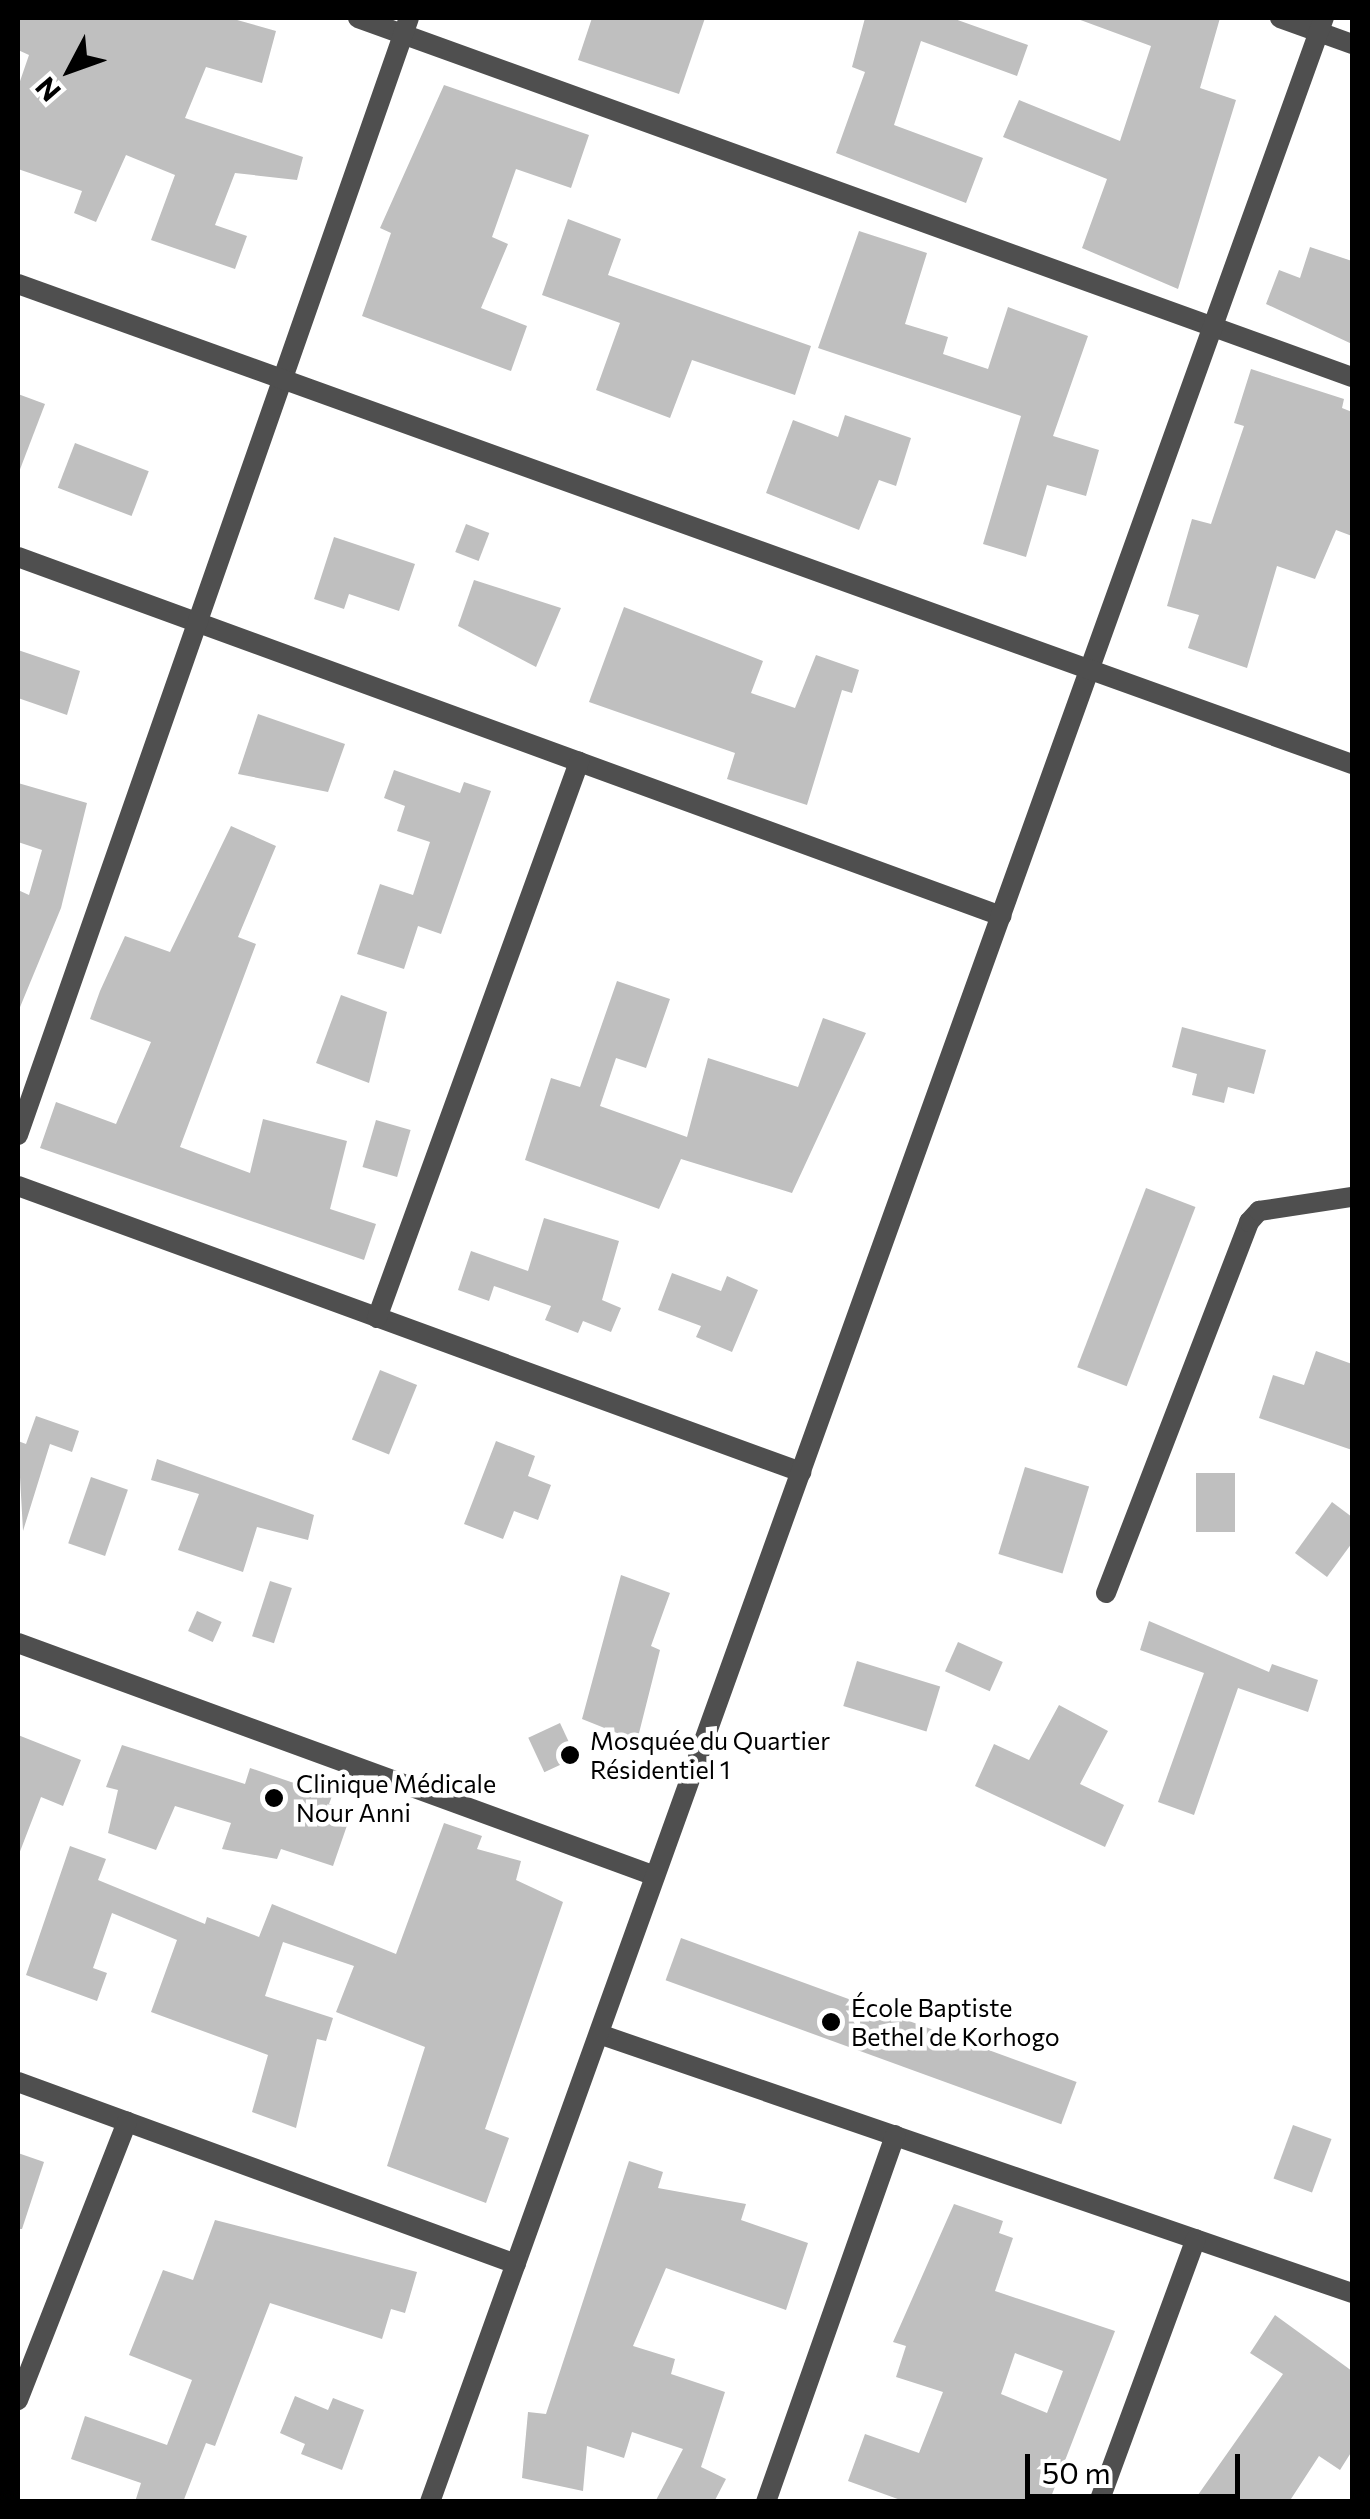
<!DOCTYPE html>
<html>
<head>
<meta charset="utf-8">
<style>
	body { margin:0 }
	#map { position:relative; width:1370px; height:2519px; overflow:hidden; background:#fff; font-family:Commissioner,sans-serif }
	div>[style] { position:absolute }
	.building>* { inset:0; background:#bfbfbf; transform-origin:0 0 }
	.minor>* { height:20px; margin:-10px; padding:0 10px; transform-origin:10px; border-radius:10px; background:#4f4f4f }
	.tertiary>* { height:20px; margin:-10px; padding:0 10px; transform-origin:10px; border-radius:10px; background:#4f4f4f }
	.dots>* { width:28px; height:28px; translate:-50% -50%; box-sizing:border-box; border:5px solid #fff; border-radius:50% }
	span { translate:-50% -50%; white-space:nowrap; text-align:center; line-height:1.15; -webkit-text-stroke:9px #fff; paint-order:stroke }
	.poi-label { font-size:25px; color:#000 }
	.left { translate:0 -50%; text-align:left }
	.frame { position:absolute; inset:0; border:20px solid #000; pointer-events:none }
	.north { position:absolute; left:20px; top:20px; width:100px; height:100px; -webkit-text-stroke:8px #fff; paint-order:stroke; rotate:229deg; font-size:28px; font-weight:700; line-height:40px; text-align:center; color:#000 }
	.north::after { content:''; display:block; margin:auto; width:35px; height:45px; background:#000; clip-path:polygon(50% 0,100% 100%,50% 72%,0 100%) }
	.scale { position:absolute; left:1025px; top:2454px; width:215px; height:45px; box-sizing:border-box; border:5px solid #000; border-top:0; padding-left:12px; font-size:30px; line-height:35px; white-space:nowrap; color:#000; -webkit-text-stroke:8px #fff; paint-order:stroke }
</style>
</head>
<body>
<div id="map">
	<div class="building">
		<i style="clip-path:polygon(18px 18px,230px 18px,276px 31px,262px 83px,206px 67px,185px 118px,303px 157px,297px 180px,235px 173px,215px 225px,247px 236px,235px 269px,151px 240px,175px 175px,126px 155px,96px 222px,74px 213px,82px 191px,18px 169px,18px 87px,29px 55px,18px 50px)"></i>
		<i style="clip-path:polygon(592px 18px,705px 18px,679px 94px,578px 60px)"></i>
		<i style="clip-path:polygon(865px 18px,952px 18px,1028px 45px,1017px 76px,921px 41px,894px 125px,983px 158px,966px 203px,836px 153px,865px 72px,852px 67px)"></i>
		<i style="clip-path:polygon(1075px 18px,1220px 18px,1200px 88px,1236px 100px,1178px 289px,1082px 248px,1107px 179px,1003px 137px,1019px 100px,1120px 141px,1151px 46px)"></i>
		<i style="clip-path:polygon(444px 85px,589px 135px,571px 188px,516px 169px,492px 237px,508px 244px,481px 308px,527px 326px,511px 371px,362px 316px,391px 233px,380px 228px)"></i>
		<i style="clip-path:polygon(568px 219px,621px 239px,608px 275px,811px 346px,795px 395px,692px 360px,670px 418px,596px 390px,620px 323px,542px 295px)"></i>
		<i style="clip-path:polygon(859px 231px,927px 253px,905px 324px,948px 337px,943px 354px,988px 369px,1008px 307px,1088px 336px,1053px 436px,1099px 450px,1086px 496px,1047px 485px,1026px 557px,983px 544px,1021px 416px,818px 348px)"></i>
		<i style="clip-path:polygon(1310px 247px,1352px 261px,1352px 344px,1266px 304px,1279px 270px,1300px 278px)"></i>
		<i style="clip-path:polygon(1251px 369px,1344px 399px,1342px 408px,1352px 412px,1352px 536px,1336px 530px,1315px 579px,1277px 566px,1247px 668px,1188px 648px,1199px 615px,1167px 606px,1192px 519px,1211px 524px,1244px 426px,1234px 423px)"></i>
		<i style="clip-path:polygon(18px 394px,45px 404px,19px 472px,18px 472px)"></i>
		<i style="clip-path:polygon(845px 415px,911px 438px,896px 486px,879px 480px,859px 530px,766px 493px,793px 420px,838px 437px)"></i>
		<i style="left:75px;top:443px;width:79px;height:48px;rotate:21deg"></i>
		<i style="left:466px;top:524px;width:25px;height:30px;rotate:21deg"></i>
		<i style="clip-path:polygon(334px 537px,415px 564px,399px 611px,349px 594px,344px 609px,314px 599px)"></i>
		<i style="clip-path:polygon(474px 580px,561px 608px,536px 667px,458px 626px)"></i>
		<i style="clip-path:polygon(624px 607px,763px 661px,751px 693px,795px 708px,816px 655px,859px 670px,852px 693px,842px 690px,807px 805px,727px 779px,735px 753px,589px 702px)"></i>
		<i style="clip-path:polygon(18px 650px,80px 671px,67px 715px,18px 698px)"></i>
		<i style="clip-path:polygon(258px 714px,345px 744px,328px 792px,238px 774px)"></i>
		<i style="clip-path:polygon(394px 770px,460px 793px,464px 782px,491px 791px,441px 934px,418px 926px,404px 969px,357px 954px,380px 884px,413px 895px,430px 842px,397px 831px,405px 806px,384px 798px)"></i>
		<i style="clip-path:polygon(18px 783px,87px 803px,61px 908px,18px 1012px,18px 890px,29px 895px,42px 850px,18px 842px)"></i>
		<i style="clip-path:polygon(231px 826px,276px 846px,238px 937px,256px 944px,180px 1147px,250px 1173px,263px 1119px,347px 1141px,330px 1209px,376px 1224px,364px 1260px,40px 1148px,56px 1102px,116px 1124px,151px 1042px,90px 1019px,100px 991px,125px 936px,170px 952px)"></i>
		<i style="clip-path:polygon(617px 981px,670px 999px,646px 1068px,616px 1058px,600px 1106px,687px 1137px,708px 1058px,798px 1087px,823px 1018px,866px 1033px,792px 1193px,681px 1159px,659px 1209px,525px 1160px,551px 1078px,580px 1087px)"></i>
		<i style="clip-path:polygon(341px 995px,387px 1012px,369px 1083px,316px 1063px)"></i>
		<i style="clip-path:polygon(1182px 1027px,1266px 1050px,1254px 1094px,1228px 1087px,1224px 1103px,1192px 1095px,1197px 1074px,1172px 1067px)"></i>
		<i style="left:376px;top:1120px;width:36px;height:49px;rotate:16deg"></i>
		<i style="left:1146px;top:1188px;width:53px;height:192px;rotate:21deg"></i>
		<i style="clip-path:polygon(544px 1218px,619px 1241px,602px 1300px,621px 1308px,611px 1332px,583px 1321px,578px 1333px,545px 1320px,551px 1306px,494px 1286px,489px 1301px,458px 1290px,471px 1251px,528px 1271px)"></i>
		<i style="clip-path:polygon(672px 1273px,721px 1291px,727px 1276px,758px 1290px,732px 1352px,696px 1337px,701px 1326px,658px 1310px)"></i>
		<i style="clip-path:polygon(1316px 1351px,1352px 1364px,1352px 1450px,1259px 1418px,1273px 1375px,1304px 1385px)"></i>
		<i style="left:380px;top:1370px;width:40px;height:75px;rotate:22deg"></i>
		<i style="clip-path:polygon(36px 1416px,79px 1431px,72px 1452px,50px 1444px,23px 1531px,18px 1441px,26px 1444px)"></i>
		<i style="clip-path:polygon(496px 1441px,535px 1456px,528px 1476px,551px 1485px,538px 1520px,514px 1511px,503px 1539px,464px 1524px)"></i>
		<i style="clip-path:polygon(157px 1459px,314px 1515px,308px 1540px,257px 1527px,243px 1572px,178px 1550px,199px 1494px,151px 1480px)"></i>
		<i style="left:1025px;top:1467px;width:67px;height:91px;rotate:17deg"></i>
		<i style="left:1196px;top:1473px;width:39px;height:59px"></i>
		<i style="left:91px;top:1477px;width:39px;height:70px;rotate:19deg"></i>
		<i style="clip-path:polygon(1332px 1502px,1352px 1517px,1352px 1543px,1327px 1577px,1295px 1553px)"></i>
		<i style="clip-path:polygon(621px 1575px,670px 1593px,651px 1646px,660px 1650px,637px 1741px,582px 1719px)"></i>
		<i style="left:270px;top:1581px;width:23px;height:58px;rotate:18deg"></i>
		<i style="left:197px;top:1611px;width:27px;height:22px;rotate:24deg"></i>
		<i style="clip-path:polygon(1149px 1621px,1269px 1672px,1272px 1664px,1318px 1680px,1308px 1712px,1238px 1688px,1194px 1815px,1158px 1802px,1204px 1673px,1140px 1650px)"></i>
		<i style="left:958px;top:1642px;width:49px;height:32px;rotate:24deg"></i>
		<i style="left:857px;top:1661px;width:87px;height:47px;rotate:17deg"></i>
		<i style="clip-path:polygon(1059px 1705px,1108px 1731px,1080px 1784px,1124px 1805px,1105px 1847px,975px 1786px,994px 1744px,1029px 1760px)"></i>
		<i style="left:560px;top:1723px;width:38px;height:35px;rotate:65deg"></i>
		<i style="clip-path:polygon(18px 1735px,81px 1760px,63px 1806px,41px 1797px,19px 1854px)"></i>
		<i style="clip-path:polygon(122px 1745px,245px 1784px,250px 1768px,332px 1796px,329px 1804px,352px 1811px,333px 1866px,281px 1849px,277px 1859px,222px 1849px,231px 1823px,175px 1806px,156px 1850px,108px 1833px,118px 1790px,106px 1787px)"></i>
		<i style="clip-path:polygon(444px 1823px,482px 1836px,477px 1849px,521px 1861px,516px 1880px,563px 1902px,485px 2129px,509px 2138px,486px 2203px,387px 2166px,425px 2047px,336px 2012px,354px 1966px,283px 1942px,265px 1996px,333px 2018px,326px 2041px,317px 2039px,296px 2128px,252px 2112px,268px 2055px,151px 2012px,177px 1940px,112px 1913px,93px 1968px,107px 1973px,97px 2001px,26px 1975px,70px 1846px,106px 1859px,98px 1880px,205px 1924px,207px 1917px,259px 1937px,272px 1904px,396px 1954px)"></i>
		<i style="left:681px;top:1938px;width:421px;height:45px;rotate:20deg"></i>
		<i style="left:1293px;top:2125px;width:41px;height:57px;rotate:20deg"></i>
		<i style="clip-path:polygon(18px 2153px,44px 2162px,22px 2229px,18px 2229px)"></i>
		<i style="clip-path:polygon(629px 2161px,663px 2172px,658px 2188px,746px 2204px,741px 2220px,808px 2243px,786px 2310px,666px 2268px,633px 2346px,675px 2359px,671px 2374px,725px 2392px,701px 2467px,726px 2479px,714px 2502px,655px 2502px,683px 2449px,632px 2432px,624px 2458px,587px 2446px,583px 2491px,522px 2478px,528px 2412px,546px 2414px)"></i>
		<i style="clip-path:polygon(evenodd,954px 2204px,1003px 2221px,999px 2233px,1013px 2238px,995px 2291px,1115px 2331px,1049px 2502px,906px 2502px,848px 2481px,865px 2434px,919px 2453px,943px 2392px,896px 2377px,906px 2346px,893px 2342px,954px 2204px,1015px 2353px,1063px 2371px,1047px 2413px,1001px 2394px,1015px 2353px)"></i>
		<i style="clip-path:polygon(215px 2220px,417px 2272px,405px 2313px,391px 2309px,382px 2339px,270px 2303px,215px 2446px,206px 2443px,183px 2502px,135px 2502px,141px 2483px,71px 2459px,85px 2416px,167px 2445px,192px 2380px,129px 2355px,163px 2270px,193px 2280px)"></i>
		<i style="clip-path:polygon(1275px 2315px,1352px 2371px,1352px 2451px,1340px 2470px,1319px 2456px,1289px 2502px,1193px 2502px,1283px 2374px,1250px 2353px)"></i>
		<i style="clip-path:polygon(295px 2396px,328px 2410px,333px 2398px,364px 2410px,342px 2470px,301px 2454px,305px 2444px,280px 2433px)"></i>
	</div>
	<div class="minor">
		<i style="left:358px;top:18px;width:1057px;rotate:19.86deg"></i>
		<i style="left:1280px;top:18px;width:77px;rotate:19.9deg"></i>
		<i style="left:18px;top:557px;width:1047px;rotate:20.06deg"></i>
		<i style="left:18px;top:1135px;width:1183px;rotate:-70.71deg"></i>
		<i style="left:18px;top:1186px;width:834px;rotate:20.07deg"></i>
		<i style="left:377px;top:1318px;width:592px;rotate:-70.03deg"></i>
		<i style="left:1106px;top:1593px;width:398px;rotate:-68.9deg"></i>
		<i style="left:1249px;top:1222px;width:15px;rotate:-48deg"></i>
		<i style="left:1259px;top:1211px;width:94px;rotate:-8.6deg"></i>
		<i style="left:18px;top:1643px;width:678px;rotate:20.09deg"></i>
		<i style="left:599px;top:2034px;width:796px;rotate:18.98deg"></i>
		<i style="left:18px;top:2082px;width:530px;rotate:20.08deg"></i>
		<i style="left:18px;top:2400px;width:299px;rotate:-68.6deg"></i>
		<i style="left:430px;top:2502px;width:2640px;rotate:-70.21deg"></i>
		<i style="left:766px;top:2502px;width:389px;rotate:-70.6deg"></i>
		<i style="left:1099px;top:2502px;width:280px;rotate:-69.8deg"></i>
	</div>
	<div class="tertiary">
		<i style="left:18px;top:284px;width:1418px;rotate:19.79deg"></i>
	</div>
	<div class="dots">
		<i style="left:570px;top:1755px;background:#000"></i>
		<i style="left:274px;top:1798px;background:#000"></i>
		<i style="left:831px;top:2022px;background:#000"></i>
	</div>
	<div class="poi-label">
		<span class="left" style="left:590px;top:1755px">Mosquée du Quartier<br>Résidentiel 1</span>
		<span class="left" style="left:296px;top:1798px">Clinique Médicale<br>Nour Anni</span>
		<span class="left" style="left:851px;top:2022px">École Baptiste<br>Bethel de Korhogo</span>
	</div>
	<div class="frame"></div>
	<div class="north">N</div>
	<div class="scale">50 m</div>
</div>
</body>
</html>
